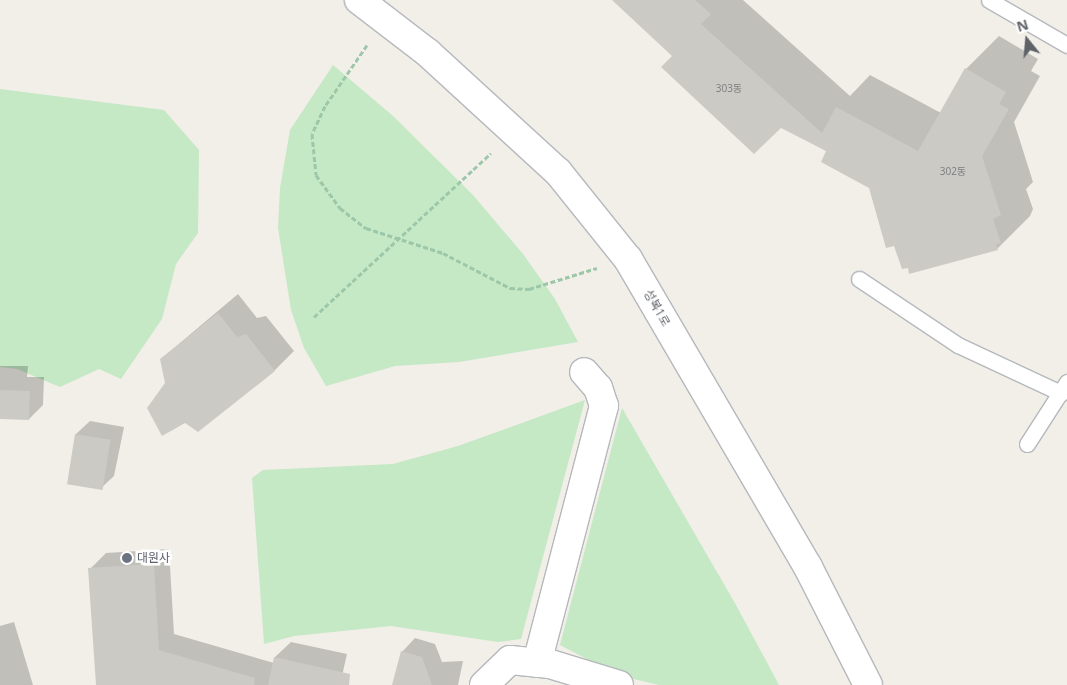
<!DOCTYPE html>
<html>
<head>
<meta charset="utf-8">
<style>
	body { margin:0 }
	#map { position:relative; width:1067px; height:685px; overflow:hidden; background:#f1efe8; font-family:"Open Sans","Noto Sans KR",sans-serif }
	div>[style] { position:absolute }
	.green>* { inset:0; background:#c5e8c5 }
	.shadow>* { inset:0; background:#0003 }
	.building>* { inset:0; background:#cccac5; transform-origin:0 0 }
	.path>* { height:3px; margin-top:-1.5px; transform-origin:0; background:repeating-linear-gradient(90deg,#9cc7a9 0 5px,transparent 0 7.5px) }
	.roads { filter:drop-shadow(1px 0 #b5b8bc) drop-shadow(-1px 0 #b5b8bc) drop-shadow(0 1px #b5b8bc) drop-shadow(0 -1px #b5b8bc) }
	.lane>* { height:15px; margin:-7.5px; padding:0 7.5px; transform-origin:7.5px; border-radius:7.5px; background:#fff }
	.street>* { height:28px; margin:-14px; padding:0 14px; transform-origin:14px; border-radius:14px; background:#fff }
	.secondary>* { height:28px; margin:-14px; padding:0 14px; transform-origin:14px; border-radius:14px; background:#fff }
	.dots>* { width:14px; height:14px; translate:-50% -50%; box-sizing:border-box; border:2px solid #fff; border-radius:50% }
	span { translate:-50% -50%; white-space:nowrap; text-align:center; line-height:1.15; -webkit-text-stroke:5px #fff; paint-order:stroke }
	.number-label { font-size:10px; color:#7a7d7f }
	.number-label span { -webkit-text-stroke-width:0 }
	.street-label { font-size:12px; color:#5f6368 }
	.worship-label { font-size:12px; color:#5b616d }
	.left { translate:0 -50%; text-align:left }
	.north { position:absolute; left:1002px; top:15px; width:50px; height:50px; -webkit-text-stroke:4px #fff; paint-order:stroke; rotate:343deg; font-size:14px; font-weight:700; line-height:20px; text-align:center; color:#5f6368 }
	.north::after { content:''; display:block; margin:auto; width:18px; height:22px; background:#5f6368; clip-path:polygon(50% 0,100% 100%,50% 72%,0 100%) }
</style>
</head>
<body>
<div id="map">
	<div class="green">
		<i style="clip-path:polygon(333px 65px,393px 116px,473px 195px,523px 254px,555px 299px,578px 342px,459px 362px,395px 366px,326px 386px,304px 348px,291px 310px,278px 228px,280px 188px,290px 130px)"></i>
		<i style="clip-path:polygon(0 89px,164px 110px,199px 150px,198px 233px,176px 264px,162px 319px,121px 379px,99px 369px,60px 387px,17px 369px,0 367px)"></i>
		<i style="clip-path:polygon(585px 400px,521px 639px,498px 642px,391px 626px,294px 636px,264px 644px,252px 478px,263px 470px,393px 464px,458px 446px)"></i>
		<i style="clip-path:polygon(622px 408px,736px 605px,779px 685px,659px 685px,617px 675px,560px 645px)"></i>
	</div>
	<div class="shadow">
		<i style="clip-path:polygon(614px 0,743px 0,850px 96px,870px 75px,941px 113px,966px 69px,999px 36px,1038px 59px,1031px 71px,1040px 76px,1014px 122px,1033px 182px,1026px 189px,1033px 209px,1030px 216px,997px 249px,870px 187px,827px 151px,673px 56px)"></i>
		<i style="clip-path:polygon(238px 294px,257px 318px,266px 316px,294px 351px,275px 370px,198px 430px,167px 383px,161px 359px)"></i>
		<i style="clip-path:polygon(0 366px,28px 366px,27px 377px,44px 377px,43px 405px,29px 419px,0 418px)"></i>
		<i style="clip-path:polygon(90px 421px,124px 427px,114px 476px,100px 489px,76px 434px)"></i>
		<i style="clip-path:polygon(169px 549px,174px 634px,274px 663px,275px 657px,291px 642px,347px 654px,340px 685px,97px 685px,90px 569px,106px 553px)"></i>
		<i style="clip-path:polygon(14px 622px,33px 685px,0 685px,0 626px)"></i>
		<i style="clip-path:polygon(415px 638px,435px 644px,442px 662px,463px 661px,458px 685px,393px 685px,402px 652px)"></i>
	</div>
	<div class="building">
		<i style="clip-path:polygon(612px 0,695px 0,711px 14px,701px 24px,822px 133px,836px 107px,918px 151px,965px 68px,1006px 92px,999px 104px,1009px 109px,982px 156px,1001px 215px,993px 219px,1001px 243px,996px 244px,998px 250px,909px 274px,908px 268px,902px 269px,894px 246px,886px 248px,869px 188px,821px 162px,826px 151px,781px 128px,754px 154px,661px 67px,672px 56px)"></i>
		<i style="clip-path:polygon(218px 313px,237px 337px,246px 334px,275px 371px,198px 432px,185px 423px,162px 436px,147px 408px,165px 383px,160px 359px)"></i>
		<i style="left:0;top:390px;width:30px;height:29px;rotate:2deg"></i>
		<i style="left:75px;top:434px;width:36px;height:51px;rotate:9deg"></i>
		<i style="clip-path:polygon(154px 564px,159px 650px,255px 678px,254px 685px,96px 685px,88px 568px)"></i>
		<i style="clip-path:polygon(401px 651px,422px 657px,432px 685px,392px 685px)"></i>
		<i style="clip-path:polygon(274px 657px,350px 674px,349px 685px,268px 685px)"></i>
	</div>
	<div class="path">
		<i style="left:367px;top:45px;width:74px;rotate:124.5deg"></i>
		<i style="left:325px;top:106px;width:31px;rotate:115deg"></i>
		<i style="left:312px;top:134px;width:41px;rotate:84.4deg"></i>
		<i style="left:316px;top:175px;width:41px;rotate:54deg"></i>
		<i style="left:340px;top:208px;width:33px;rotate:38deg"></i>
		<i style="left:366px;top:228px;width:81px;rotate:18deg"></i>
		<i style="left:443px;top:253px;width:76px;rotate:27.6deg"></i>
		<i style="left:510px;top:288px;width:19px;rotate:3deg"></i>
		<i style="left:529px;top:289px;width:71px;rotate:-17.2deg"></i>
		<i style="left:314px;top:317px;width:241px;rotate:-42.8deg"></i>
	</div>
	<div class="roads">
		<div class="lane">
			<i style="left:989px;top:0;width:90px;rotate:30deg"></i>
			<i style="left:859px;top:279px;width:119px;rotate:33.7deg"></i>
			<i style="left:958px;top:345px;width:114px;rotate:25deg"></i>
			<i style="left:1027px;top:444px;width:74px;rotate:-57.2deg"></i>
		</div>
		<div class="street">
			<i style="left:537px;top:663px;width:266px;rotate:-75.4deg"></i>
			<i style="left:604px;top:406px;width:19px;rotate:-108deg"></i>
			<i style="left:598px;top:388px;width:21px;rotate:-131deg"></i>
			<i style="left:484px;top:685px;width:36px;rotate:-44deg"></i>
			<i style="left:510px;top:660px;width:40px;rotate:5.7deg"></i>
			<i style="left:550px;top:664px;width:72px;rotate:16.9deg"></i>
		</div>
		<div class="secondary">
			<i style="left:359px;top:0;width:87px;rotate:37.5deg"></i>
			<i style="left:428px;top:53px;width:176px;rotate:42.5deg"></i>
			<i style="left:558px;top:172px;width:112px;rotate:51.2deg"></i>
			<i style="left:628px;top:259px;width:357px;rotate:59.7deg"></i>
			<i style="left:808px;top:567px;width:132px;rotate:63deg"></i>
		</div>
	</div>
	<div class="dots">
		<i style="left:127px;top:558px;background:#6b7280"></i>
	</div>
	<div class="number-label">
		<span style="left:729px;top:89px">303동</span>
		<span style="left:953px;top:172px">302동</span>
	</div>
	<div class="street-label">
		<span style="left:657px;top:308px;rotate:60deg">성복1로</span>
	</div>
	<div class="worship-label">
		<span class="left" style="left:137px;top:558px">대원사</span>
	</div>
	<div class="north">N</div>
</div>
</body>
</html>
